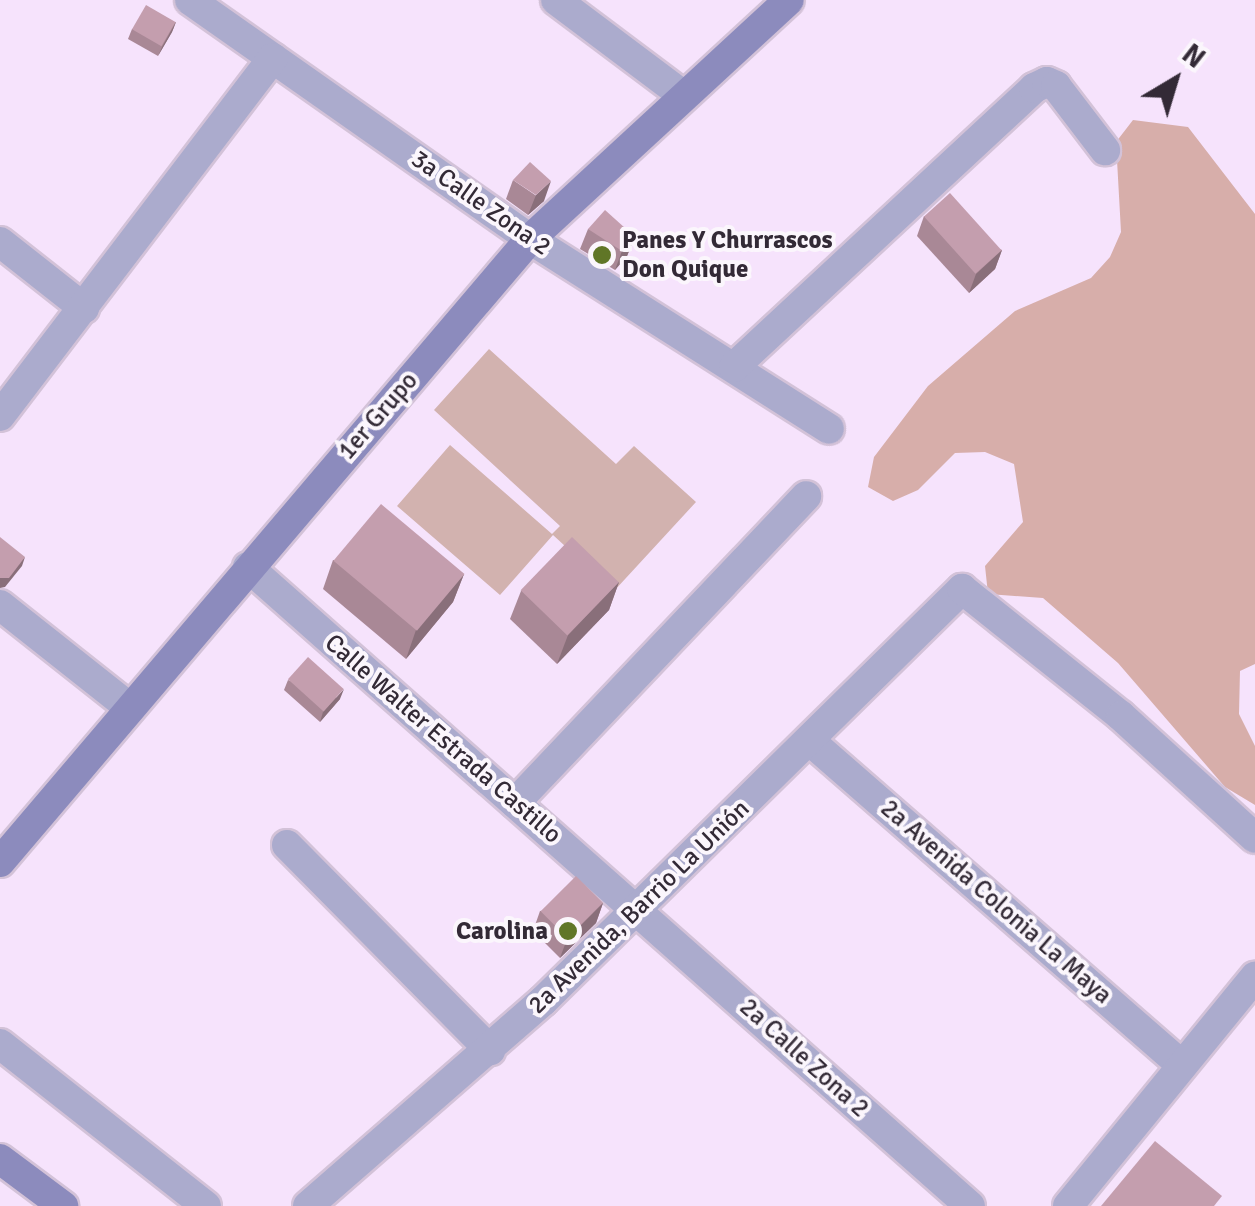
<!DOCTYPE html>
<html>
<head>
<meta charset="utf-8">
<style>
	body { margin:0 }
	#map { position:relative; width:1255px; height:1206px; overflow:hidden; background:#f6e3fc; font-family:Signika,sans-serif }
	div>[style] { position:absolute }
	.green>* { inset:0; background:#d2b2af }
	.forest>* { inset:0; background:#d7aeaa }
	.roads { filter:drop-shadow(2px 0 #d3c2d8) drop-shadow(-2px 0 #d3c2d8) drop-shadow(0 2px #d3c2d8) drop-shadow(0 -2px #d3c2d8) }
	.street>* { height:30px; margin:-15px; padding:0 15px; transform-origin:15px; border-radius:15px; background:#ababcd }
	.secondary>* { height:30px; margin:-15px; padding:0 15px; transform-origin:15px; border-radius:15px; background:#8c8bbd }
	.wall>* { inset:0; background:#a98896 }
	.shaded-wall>* { inset:0; background:#896f7a }
	.building>* { inset:0; background:#c49eae; transform-origin:0 0 }
	.dots>* { width:28px; height:28px; translate:-50% -50%; box-sizing:border-box; border:5px solid #fbf6fc; border-radius:50% }
	span { translate:-50% -50%; white-space:nowrap; text-align:center; line-height:1.15; -webkit-text-stroke:8px #fbf6fc; paint-order:stroke }
	.street-label { font-size:25px; color:#332a36 }
	.poi-label { font-size:25px; color:#332a36; font-weight:700 }
	.left { translate:0 -50%; text-align:left }
	.right { translate:-100% -50%; text-align:right }
	.north { position:absolute; left:1125px; top:30px; width:100px; height:100px; -webkit-text-stroke:8px #fbf6fc; paint-order:stroke; rotate:38deg; font-size:28px; font-weight:700; line-height:40px; text-align:center; color:#332a36 }
	.north::after { content:''; display:block; margin:auto; width:35px; height:45px; background:#332a36; clip-path:polygon(50% 0,100% 100%,50% 72%,0 100%) }
</style>
</head>
<body>
<div id="map">
	<div class="green">
		<i style="clip-path:polygon(489px 349px,616px 464px,634px 446px,696px 502px,614px 591px,553px 535px,500px 595px,397px 506px,450px 445px,552px 534px,560px 526px,434px 410px)"></i>
	</div>
	<div class="forest">
		<i style="clip-path:polygon(1133px 120px,1188px 127px,1255px 214px,1255px 664px,1240px 671px,1239px 714px,1255px 746px,1255px 805px,1225px 787px,1118px 663px,1043px 598px,988px 594px,985px 566px,1023px 522px,1014px 464px,985px 452px,955px 453px,918px 490px,893px 501px,868px 487px,874px 457px,928px 386px,1015px 311px,1091px 278px,1110px 257px,1121px 232px,1116px 142px)"></i>
	</div>
	<div class="roads">
		<div class="street">
			<i style="left:190px;top:0;width:416px;rotate:35.1deg"></i>
			<i style="left:530px;top:239px;width:354px;rotate:32.4deg"></i>
			<i style="left:556px;top:0;width:160px;rotate:36.9deg"></i>
			<i style="left:0;top:242px;width:107px;rotate:38.2deg"></i>
			<i style="left:734px;top:367px;width:410px;rotate:-42.9deg"></i>
			<i style="left:1034px;top:88px;width:14px;rotate:-25deg"></i>
			<i style="left:1047px;top:82px;width:10px;rotate:24deg"></i>
			<i style="left:1056px;top:86px;width:81px;rotate:52.6deg"></i>
			<i style="left:0;top:416px;width:450px;rotate:-52.7deg"></i>
			<i style="left:248px;top:567px;width:964px;rotate:41.51deg"></i>
			<i style="left:0;top:605px;width:166px;rotate:38.4deg"></i>
			<i style="left:809px;top:740px;width:495px;rotate:41.1deg"></i>
			<i style="left:515px;top:803px;width:423px;rotate:-46.5deg"></i>
			<i style="left:287px;top:845px;width:289px;rotate:45.3deg"></i>
			<i style="left:0;top:1044px;width:262px;rotate:38.2deg"></i>
			<i style="left:308px;top:1206px;width:312px;rotate:-41.1deg"></i>
			<i style="left:543px;top:1001px;width:588px;rotate:-44.52deg"></i>
			<i style="left:962px;top:589px;width:203px;rotate:38.6deg"></i>
			<i style="left:1121px;top:716px;width:181px;rotate:42.3deg"></i>
			<i style="left:1068px;top:1206px;width:296px;rotate:-50.8deg"></i>
		</div>
		<div class="secondary">
			<i style="left:0;top:862px;width:818px;rotate:-49.61deg"></i>
			<i style="left:530px;top:239px;width:352px;rotate:-42.7deg"></i>
			<i style="left:0;top:1159px;width:79px;rotate:36.7deg"></i>
		</div>
	</div>
	<div class="wall">
		<i style="clip-path:polygon(176px 22px,172px 32px,158px 56px,128px 39px,132px 29px)"></i>
		<i style="clip-path:polygon(513px 180px,544px 201px,528px 215px,506px 199px)"></i>
		<i style="clip-path:polygon(924px 216px,1002px 250px,995px 269px,969px 293px,917px 236px)"></i>
		<i style="clip-path:polygon(588px 229px,635px 237px,627px 256px,615px 270px,580px 249px)"></i>
		<i style="clip-path:polygon(333px 560px,464px 574px,453px 602px,406px 659px,323px 589px)"></i>
		<i style="clip-path:polygon(619px 582px,609px 610px,557px 664px,510px 619px,521px 591px)"></i>
		<i style="clip-path:polygon(288px 680px,340px 699px,320px 722px,284px 690px)"></i>
		<i style="clip-path:polygon(603px 903px,596px 923px,560px 958px,533px 931px,540px 911px)"></i>
	</div>
	<div class="shaded-wall">
		<i style="clip-path:polygon(176px 22px,172px 32px,158px 56px,162px 47px)"></i>
		<i style="clip-path:polygon(551px 181px,544px 201px,528px 215px,536px 195px)"></i>
		<i style="clip-path:polygon(635px 237px,627px 256px,615px 270px,622px 251px)"></i>
		<i style="clip-path:polygon(1002px 250px,995px 269px,969px 293px,976px 274px)"></i>
		<i style="clip-path:polygon(25px 557px,22px 566px,5px 587px,0 588px,0 578px)"></i>
		<i style="clip-path:polygon(464px 574px,453px 602px,406px 659px,416px 630px)"></i>
		<i style="clip-path:polygon(619px 582px,609px 610px,557px 664px,568px 635px)"></i>
		<i style="clip-path:polygon(344px 689px,340px 699px,320px 722px,323px 712px)"></i>
		<i style="clip-path:polygon(603px 903px,596px 923px,560px 958px,567px 939px)"></i>
	</div>
	<div class="building">
		<i style="left:146px;top:5px;width:34px;height:28px;rotate:30deg"></i>
		<i style="clip-path:polygon(530px 162px,551px 181px,536px 195px,513px 180px)"></i>
		<i style="left:950px;top:193px;width:77px;height:35px;rotate:48deg"></i>
		<i style="clip-path:polygon(605px 210px,635px 237px,622px 251px,588px 229px)"></i>
		<i style="left:381px;top:504px;width:109px;height:74px;rotate:40deg"></i>
		<i style="clip-path:polygon(0 537px,25px 557px,9px 578px,0 578px)"></i>
		<i style="left:572px;top:537px;width:65px;height:74px;rotate:44deg"></i>
		<i style="left:308px;top:657px;width:48px;height:30px;rotate:42deg"></i>
		<i style="left:576px;top:876px;width:38px;height:50px;rotate:45deg"></i>
		<i style="clip-path:polygon(1155px 1141px,1222px 1196px,1214px 1206px,1101px 1206px)"></i>
	</div>
	<div class="dots">
		<i style="left:602px;top:255px;background:#607627"></i>
		<i style="left:568px;top:931px;background:#607627"></i>
	</div>
	<div class="street-label">
		<span style="left:481px;top:203px;rotate:35deg">3a Calle Zona 2</span>
		<span style="left:378px;top:416px;rotate:-49deg">1er Grupo</span>
		<span style="left:443px;top:739px;rotate:41deg">Calle Walter Estrada Castillo</span>
		<span style="left:996px;top:902px;rotate:41deg">2a Avenida Colonia La Maya</span>
		<span style="left:639px;top:907px;rotate:-44deg">2a Avenida, Barrio La Unión</span>
		<span style="left:804px;top:1058px;rotate:42deg">2a Calle Zona 2</span>
	</div>
	<div class="poi-label">
		<span class="left" style="left:622px;top:255px">Panes Y Churrascos<br>Don Quique</span>
		<span class="right" style="left:548px;top:931px">Carolina</span>
	</div>
	<div class="north">N</div>
</div>
</body>
</html>
